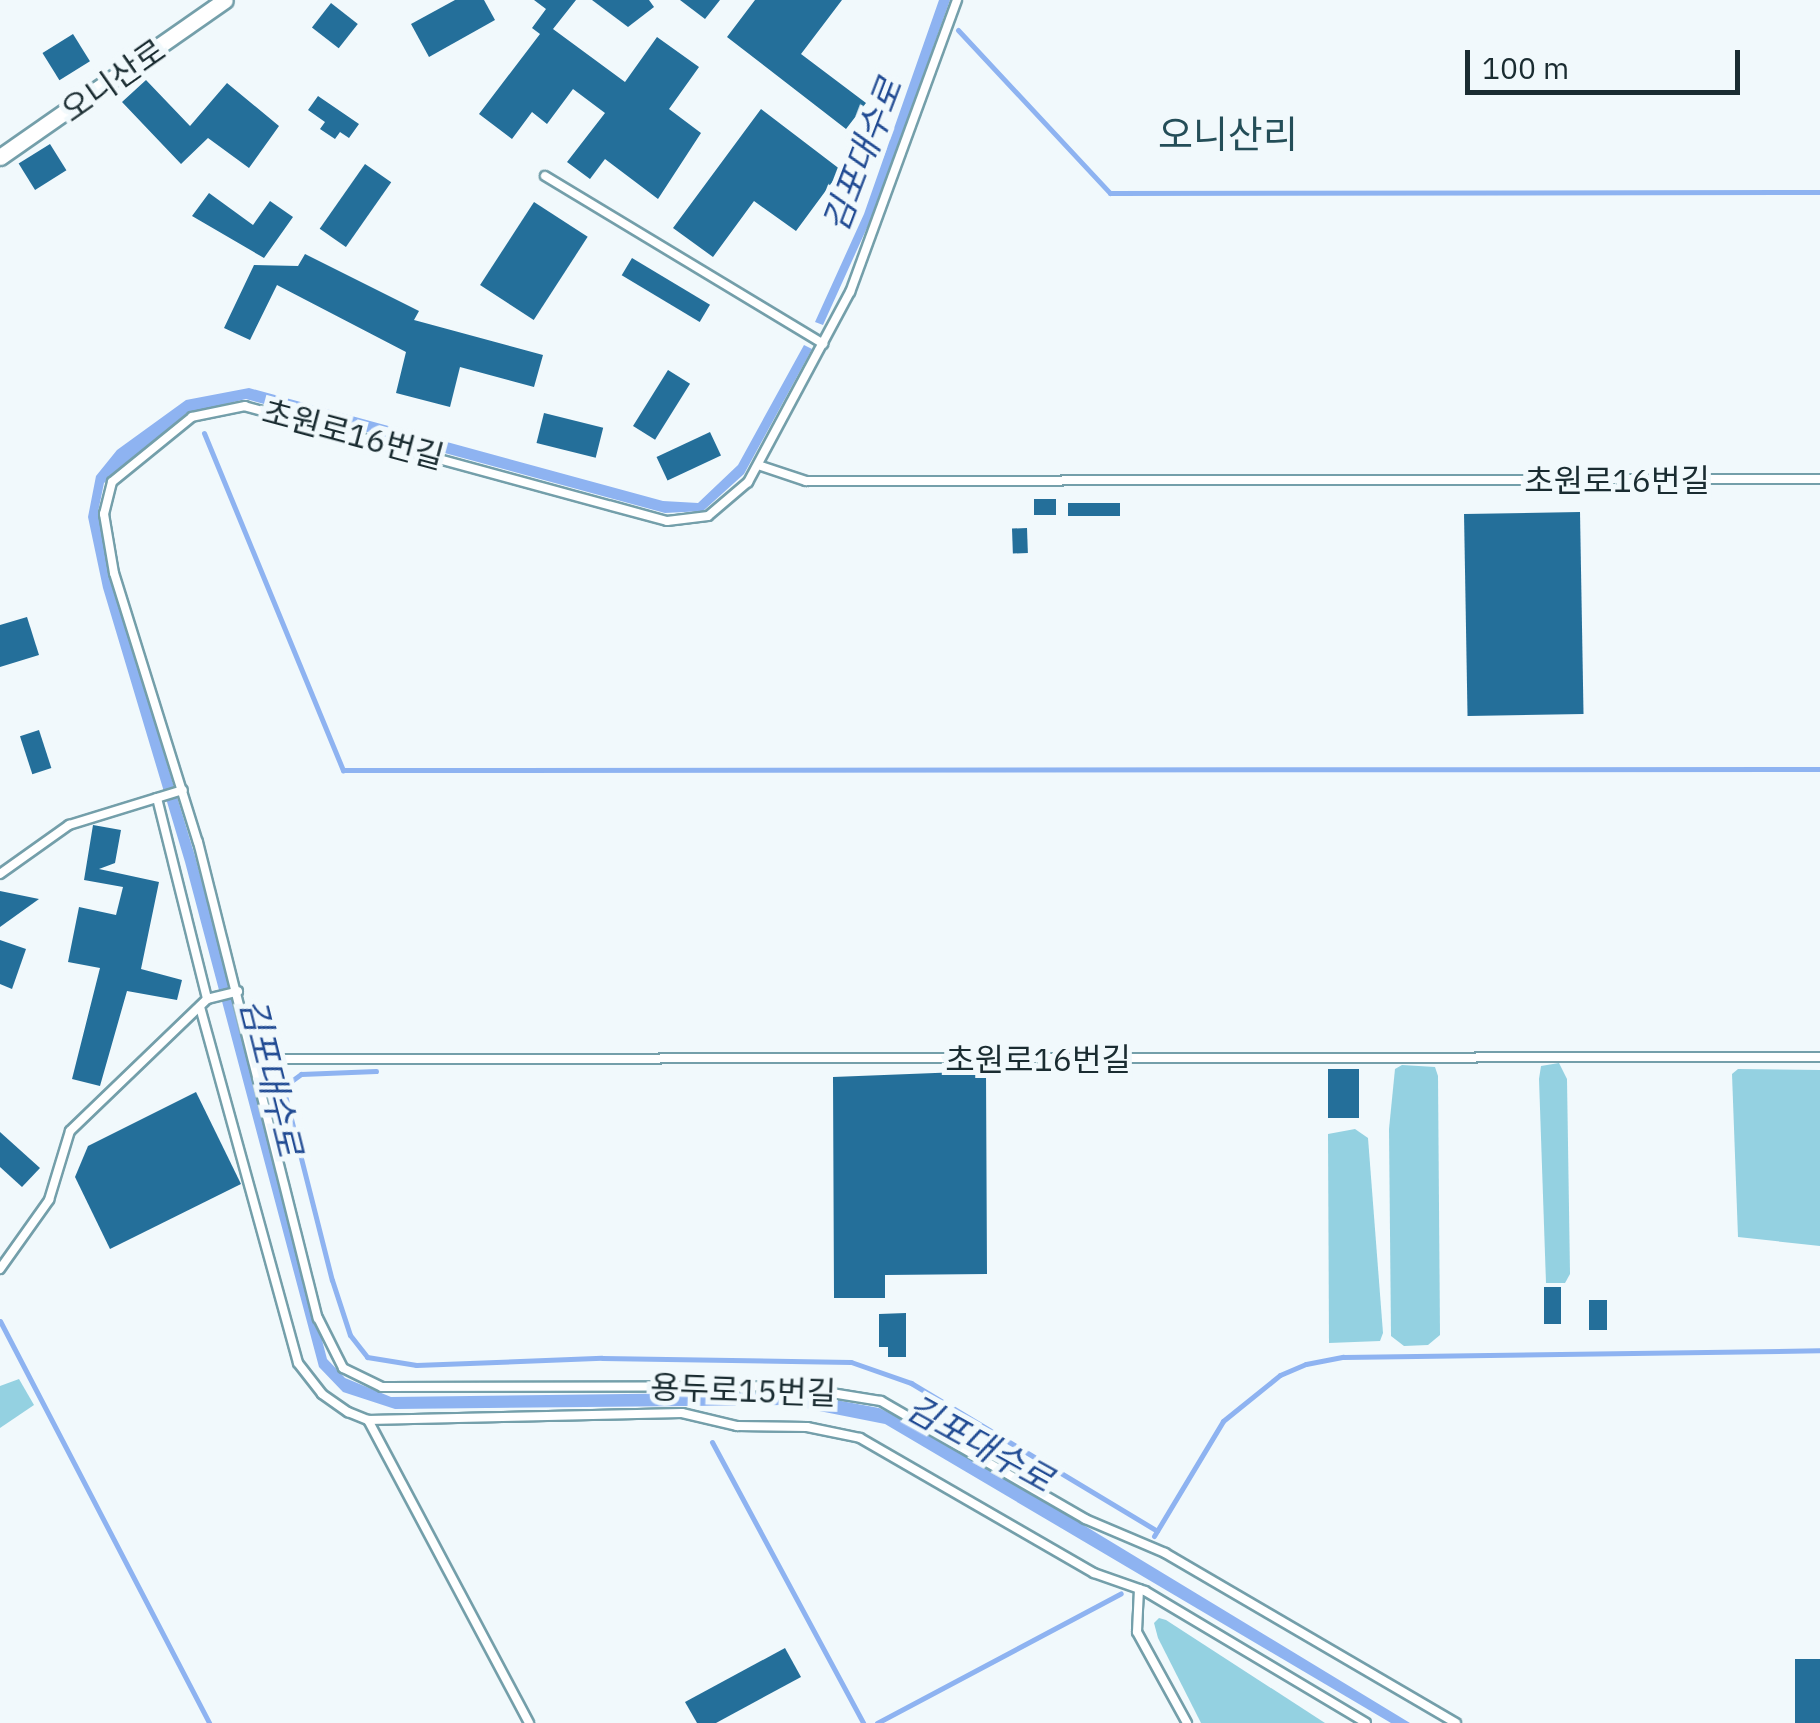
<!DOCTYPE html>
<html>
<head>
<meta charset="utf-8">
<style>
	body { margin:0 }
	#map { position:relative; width:1820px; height:1723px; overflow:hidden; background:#f1f9fc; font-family:"IBM Plex Sans","Noto Sans KR",sans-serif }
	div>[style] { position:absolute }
	.green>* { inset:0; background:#94d1e1 }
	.water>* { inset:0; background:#8eb3f1 }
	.stream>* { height:5px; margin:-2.5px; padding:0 2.5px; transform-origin:2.5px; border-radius:2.5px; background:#8eb3f1 }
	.building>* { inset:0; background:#246f9a; transform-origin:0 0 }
	.roads { filter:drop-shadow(2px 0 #749faa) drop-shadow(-2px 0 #749faa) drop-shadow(0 2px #749faa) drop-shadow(0 -2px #749faa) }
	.service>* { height:8px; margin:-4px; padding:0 4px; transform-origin:4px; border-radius:4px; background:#fff }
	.minor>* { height:15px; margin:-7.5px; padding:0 7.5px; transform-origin:7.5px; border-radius:7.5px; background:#fff }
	span { translate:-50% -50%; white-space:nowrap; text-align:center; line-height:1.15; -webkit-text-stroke:10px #f1f9fc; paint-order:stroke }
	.street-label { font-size:32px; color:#1a2c31 }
	.water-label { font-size:35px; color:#214b93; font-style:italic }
	.quarter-label { font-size:38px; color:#244e58 }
	.scale { position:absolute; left:1465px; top:50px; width:275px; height:45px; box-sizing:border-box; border:5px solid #1a2c31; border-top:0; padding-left:12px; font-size:30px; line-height:35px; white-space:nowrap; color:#1a2c31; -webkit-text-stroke:8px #f1f9fc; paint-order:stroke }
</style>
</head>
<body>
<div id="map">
	<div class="green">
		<i style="clip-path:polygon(1559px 1063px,1567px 1079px,1570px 1274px,1565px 1283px,1546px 1283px,1539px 1079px,1541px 1066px)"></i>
		<i style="clip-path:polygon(1402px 1065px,1435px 1067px,1438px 1076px,1440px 1335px,1428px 1345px,1404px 1346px,1391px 1336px,1389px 1129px,1395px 1069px)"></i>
		<i style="clip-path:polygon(1738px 1069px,1820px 1070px,1820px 1246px,1738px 1237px,1732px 1074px)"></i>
		<i style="clip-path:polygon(1355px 1129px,1368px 1138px,1383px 1333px,1380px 1341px,1329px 1343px,1328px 1134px)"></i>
		<i style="clip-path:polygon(19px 1379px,34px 1405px,0 1428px,0 1386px)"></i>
		<i style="clip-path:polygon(1159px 1618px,1166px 1620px,1325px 1723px,1201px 1723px,1158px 1638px,1154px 1623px)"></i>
	</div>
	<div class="water">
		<i style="clip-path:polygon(939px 0,950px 0,875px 210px,823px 325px,815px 322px,864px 214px)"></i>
		<i style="clip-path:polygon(804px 345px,812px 349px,744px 474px,703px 511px,665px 513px,246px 399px,187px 413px,104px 483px,98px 512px,110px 576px,195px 856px,327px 1359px,345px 1378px,391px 1397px,793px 1392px,879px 1408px,940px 1438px,1410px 1723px,1391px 1723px,885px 1424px,789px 1405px,395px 1409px,343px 1392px,319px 1367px,185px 862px,103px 588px,88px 517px,96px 476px,117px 450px,186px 400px,249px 388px,663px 501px,698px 503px,738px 465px)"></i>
	</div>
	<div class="stream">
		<i style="left:958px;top:30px;width:223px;rotate:47deg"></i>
		<i style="left:1110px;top:193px;width:710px;rotate:-0.08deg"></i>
		<i style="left:204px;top:433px;width:365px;rotate:67.6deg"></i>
		<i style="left:343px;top:770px;width:1477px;rotate:-0.04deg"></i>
		<i style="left:376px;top:1071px;width:75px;rotate:177.7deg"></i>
		<i style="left:301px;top:1074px;width:22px;rotate:144deg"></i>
		<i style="left:283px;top:1087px;width:199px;rotate:75.8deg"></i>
		<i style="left:332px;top:1280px;width:58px;rotate:71.9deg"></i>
		<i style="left:350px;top:1335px;width:28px;rotate:52deg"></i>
		<i style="left:367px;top:1357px;width:50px;rotate:9.3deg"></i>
		<i style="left:416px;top:1365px;width:186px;rotate:-2.2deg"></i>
		<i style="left:602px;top:1358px;width:249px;rotate:0.9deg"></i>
		<i style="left:851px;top:1362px;width:64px;rotate:19.3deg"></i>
		<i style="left:911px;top:1383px;width:287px;rotate:31deg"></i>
		<i style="left:0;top:1321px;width:453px;rotate:62.5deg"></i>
		<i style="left:712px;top:1442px;width:319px;rotate:61.7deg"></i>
		<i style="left:1154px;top:1536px;width:134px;rotate:-59deg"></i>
		<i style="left:1223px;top:1421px;width:73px;rotate:-38.9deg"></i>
		<i style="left:1280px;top:1375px;width:28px;rotate:-23deg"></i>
		<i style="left:1306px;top:1364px;width:38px;rotate:-11deg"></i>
		<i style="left:1343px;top:1357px;width:477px;rotate:-0.8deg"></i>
		<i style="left:877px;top:1723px;width:276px;rotate:-28deg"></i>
	</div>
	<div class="building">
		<i style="clip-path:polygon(455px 0,484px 0,495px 20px,429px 57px,411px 24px)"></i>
		<i style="clip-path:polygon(534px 0,576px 0,553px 29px,625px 82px,657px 37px,699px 67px,669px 109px,701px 133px,658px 199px,605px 159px,590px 179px,567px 162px,605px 113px,573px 89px,547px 124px,532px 112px,512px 139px,479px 114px,540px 34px,532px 28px,546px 9px)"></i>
		<i style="clip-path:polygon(592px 0,649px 0,654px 7px,628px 27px)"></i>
		<i style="clip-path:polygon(680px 0,720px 0,705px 19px)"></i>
		<i style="clip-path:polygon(755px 0,842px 0,801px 54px,866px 103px,846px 129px,727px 37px)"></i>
		<i style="left:331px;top:3px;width:34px;height:31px;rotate:38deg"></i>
		<i style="left:73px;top:34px;width:32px;height:36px;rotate:58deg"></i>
		<i style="clip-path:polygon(146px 80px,190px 126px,227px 83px,279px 126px,249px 168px,208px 138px,181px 164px,122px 102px)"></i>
		<i style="clip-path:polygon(318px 96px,359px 124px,349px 138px,340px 132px,335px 139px,320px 129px,325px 122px,308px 110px)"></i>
		<i style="clip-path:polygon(761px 109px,841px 170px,796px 231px,754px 201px,713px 257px,673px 228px)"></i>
		<i style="left:50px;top:144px;width:31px;height:37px;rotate:58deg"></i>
		<i style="left:365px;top:164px;width:32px;height:79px;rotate:35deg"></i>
		<i style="clip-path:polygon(209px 193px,253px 225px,270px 201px,293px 217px,264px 258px,192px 216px)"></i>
		<i style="left:534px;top:202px;width:64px;height:99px;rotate:33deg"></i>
		<i style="clip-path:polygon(305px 254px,419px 311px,414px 320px,543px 355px,534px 387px,460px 367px,450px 407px,396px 393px,406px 352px,277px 285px,250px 340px,224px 328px,254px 265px,298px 266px)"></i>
		<i style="left:632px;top:258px;width:91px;height:20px;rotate:31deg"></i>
		<i style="left:668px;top:370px;width:26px;height:66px;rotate:32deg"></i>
		<i style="left:544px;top:413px;width:61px;height:31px;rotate:14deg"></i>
		<i style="left:710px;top:432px;width:26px;height:59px;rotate:65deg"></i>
		<i style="left:1034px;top:499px;width:22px;height:16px"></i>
		<i style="left:1120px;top:503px;width:13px;height:52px;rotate:90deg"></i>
		<i style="left:1580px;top:512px;width:202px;height:116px;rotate:89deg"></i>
		<i style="left:1027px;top:528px;width:25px;height:15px;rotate:88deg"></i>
		<i style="clip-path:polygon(27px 617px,39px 655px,0 667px,0 625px)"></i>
		<i style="left:39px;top:730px;width:40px;height:20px;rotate:72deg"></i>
		<i style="clip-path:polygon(93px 825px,121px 830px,115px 863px,99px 869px,159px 882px,141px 969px,182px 980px,177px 1000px,127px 991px,100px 1086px,72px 1079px,100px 968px,68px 962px,79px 907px,116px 915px,123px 887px,84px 880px)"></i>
		<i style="clip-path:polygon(0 891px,39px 899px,0 927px)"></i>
		<i style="clip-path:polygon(0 940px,26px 949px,12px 989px,0 984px)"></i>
		<i style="left:1328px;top:1069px;width:31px;height:49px"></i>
		<i style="clip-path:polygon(986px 1071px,987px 1274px,885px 1275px,885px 1298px,834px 1298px,833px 1077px)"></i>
		<i style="clip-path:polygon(196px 1092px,241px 1184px,110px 1249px,75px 1177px,88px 1146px)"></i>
		<i style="clip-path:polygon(0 1132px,40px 1168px,22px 1187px,0 1167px)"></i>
		<i style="left:1544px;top:1287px;width:17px;height:37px"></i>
		<i style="left:1589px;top:1300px;width:18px;height:30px"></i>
		<i style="clip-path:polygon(906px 1313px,906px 1357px,888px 1357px,888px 1347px,879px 1347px,879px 1314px)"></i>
		<i style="clip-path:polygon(785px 1648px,801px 1677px,716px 1723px,697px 1723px,685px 1702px)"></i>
		<i style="left:1795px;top:1659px;width:25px;height:64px"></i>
	</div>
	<div class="roads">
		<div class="service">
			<i style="left:957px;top:0;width:311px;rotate:110.1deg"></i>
			<i style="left:850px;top:292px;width:216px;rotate:118.2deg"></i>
			<i style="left:748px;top:482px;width:52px;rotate:139.6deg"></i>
			<i style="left:708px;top:516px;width:41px;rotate:173deg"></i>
			<i style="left:667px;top:521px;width:437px;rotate:-164.8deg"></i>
			<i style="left:245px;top:406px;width:54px;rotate:168.3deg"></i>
			<i style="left:192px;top:417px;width:103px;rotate:140.9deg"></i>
			<i style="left:112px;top:482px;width:33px;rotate:104deg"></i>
			<i style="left:104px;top:514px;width:60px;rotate:80.4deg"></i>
			<i style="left:114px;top:573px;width:282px;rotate:72.7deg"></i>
			<i style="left:198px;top:842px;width:491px;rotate:75.9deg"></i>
			<i style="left:318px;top:1318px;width:56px;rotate:63.4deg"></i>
			<i style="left:343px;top:1368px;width:43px;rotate:26deg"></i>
			<i style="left:382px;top:1387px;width:406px;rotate:-0.1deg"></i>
			<i style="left:788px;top:1386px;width:94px;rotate:9.2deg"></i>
			<i style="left:881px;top:1401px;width:236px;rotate:30deg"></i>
			<i style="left:1085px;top:1519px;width:87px;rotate:23deg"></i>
			<i style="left:1165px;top:1553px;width:337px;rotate:30.3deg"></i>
			<i style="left:545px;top:176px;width:325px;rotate:31.1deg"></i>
			<i style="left:758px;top:465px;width:51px;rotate:18.4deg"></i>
			<i style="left:806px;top:481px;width:1014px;rotate:-0.11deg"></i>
			<i style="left:157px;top:798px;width:207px;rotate:76deg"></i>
			<i style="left:0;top:874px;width:85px;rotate:-35.4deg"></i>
			<i style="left:69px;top:825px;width:119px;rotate:-17.1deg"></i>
			<i style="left:200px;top:1007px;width:369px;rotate:74.6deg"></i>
			<i style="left:298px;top:1363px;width:39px;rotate:52deg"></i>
			<i style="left:322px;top:1394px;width:32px;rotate:35deg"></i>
			<i style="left:348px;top:1412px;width:22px;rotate:22deg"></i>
			<i style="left:368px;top:1420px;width:314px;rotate:-1.3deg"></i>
			<i style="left:682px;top:1413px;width:57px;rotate:13.3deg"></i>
			<i style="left:737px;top:1426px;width:70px;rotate:0.8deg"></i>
			<i style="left:807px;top:1427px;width:54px;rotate:11.7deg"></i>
			<i style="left:860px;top:1438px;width:270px;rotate:30deg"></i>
			<i style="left:1094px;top:1573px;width:54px;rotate:19.4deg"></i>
			<i style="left:1145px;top:1591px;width:257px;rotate:30.8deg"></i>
			<i style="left:255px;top:1059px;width:1565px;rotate:-0.07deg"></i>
			<i style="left:0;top:1269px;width:85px;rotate:-54.6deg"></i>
			<i style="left:49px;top:1200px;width:72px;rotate:-73.1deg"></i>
			<i style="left:70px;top:1131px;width:190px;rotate:-43.9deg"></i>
			<i style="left:207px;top:999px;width:32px;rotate:-14deg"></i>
			<i style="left:368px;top:1420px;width:343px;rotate:62deg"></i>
			<i style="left:1139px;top:1589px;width:43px;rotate:92.7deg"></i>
			<i style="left:1137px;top:1632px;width:104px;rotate:61.2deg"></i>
		</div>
		<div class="minor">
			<i style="left:0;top:157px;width:274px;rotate:-34.9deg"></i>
		</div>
	</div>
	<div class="street-label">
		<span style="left:113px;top:80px;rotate:-35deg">오니산로</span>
		<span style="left:353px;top:434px;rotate:15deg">초원로16번길</span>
		<span style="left:1617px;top:480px">초원로16번길</span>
		<span style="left:1038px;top:1059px">초원로16번길</span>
		<span style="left:743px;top:1390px;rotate:2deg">용두로15번길</span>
	</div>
	<div class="water-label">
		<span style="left:862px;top:155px;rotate:-69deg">김포대수로</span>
		<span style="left:272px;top:1077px;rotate:76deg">김포대수로</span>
		<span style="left:980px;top:1443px;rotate:29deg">김포대수로</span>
	</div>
	<div class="quarter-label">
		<span style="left:1228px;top:134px">오니산리</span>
	</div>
	<div class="scale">100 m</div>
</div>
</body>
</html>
